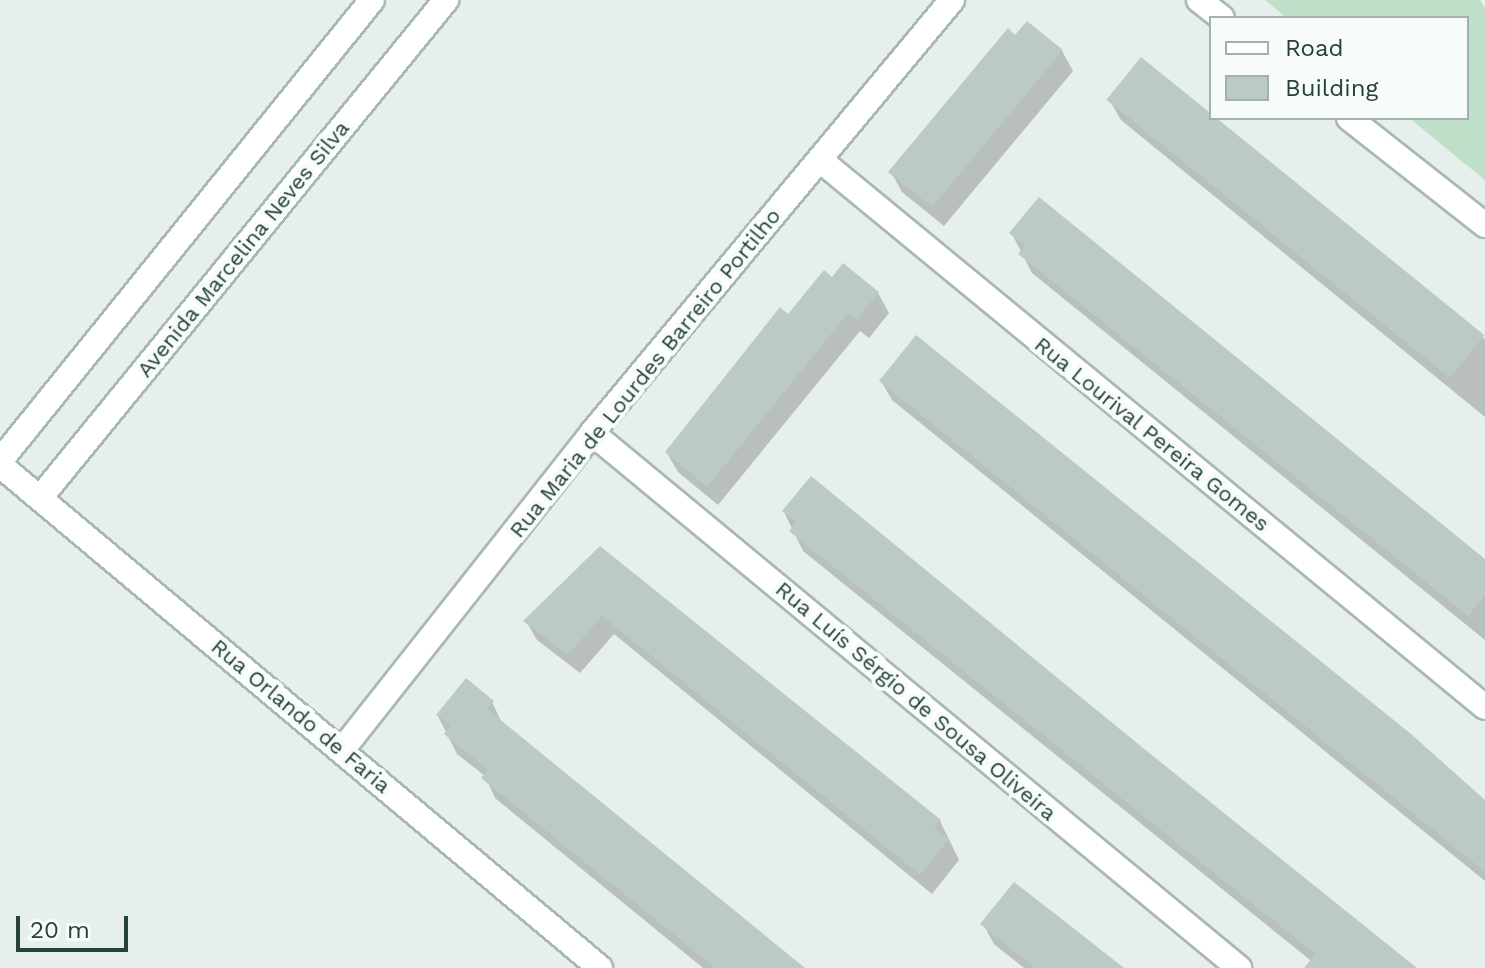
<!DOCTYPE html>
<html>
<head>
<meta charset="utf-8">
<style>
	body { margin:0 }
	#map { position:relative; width:1485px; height:968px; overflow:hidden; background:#e6efeb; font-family:"Work Sans",sans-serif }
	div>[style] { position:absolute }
	.green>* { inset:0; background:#bfe0c8 }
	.shadow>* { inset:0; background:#0003 }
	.building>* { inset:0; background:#bbcac4; transform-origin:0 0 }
	.roads { filter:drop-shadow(2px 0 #a8b8b2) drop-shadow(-2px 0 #a8b8b2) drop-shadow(0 2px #a8b8b2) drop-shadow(0 -2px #a8b8b2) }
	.minor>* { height:24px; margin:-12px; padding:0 12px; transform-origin:12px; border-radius:12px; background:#fff }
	span { translate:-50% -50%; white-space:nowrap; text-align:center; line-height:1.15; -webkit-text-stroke:8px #f7fbf9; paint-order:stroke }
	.street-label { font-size:22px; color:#24423a }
	.legend { position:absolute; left:1209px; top:16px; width:260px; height:104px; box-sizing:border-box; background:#f7fbf9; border:2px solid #a3b1ad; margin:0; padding:10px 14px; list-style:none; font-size:24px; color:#24423a }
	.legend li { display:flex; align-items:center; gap:16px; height:40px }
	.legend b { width:40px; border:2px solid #a3b1ad }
	.scale { position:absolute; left:16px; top:916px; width:112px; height:36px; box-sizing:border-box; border:4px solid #24423a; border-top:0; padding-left:10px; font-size:24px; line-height:28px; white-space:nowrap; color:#24423a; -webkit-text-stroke:6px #f7fbf9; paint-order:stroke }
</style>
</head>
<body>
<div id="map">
	<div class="green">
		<i style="clip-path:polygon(1265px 0,1480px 0,1485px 8px,1485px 180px,1409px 118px,1467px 118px,1467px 18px,1287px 18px)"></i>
	</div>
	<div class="shadow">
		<i style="clip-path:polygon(1015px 38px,1062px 51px,1073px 71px,944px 226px,902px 192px,891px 172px)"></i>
		<i style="clip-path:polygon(1110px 101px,1485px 339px,1485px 417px,1121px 120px)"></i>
		<i style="clip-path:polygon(1012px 234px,1485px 562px,1485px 640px,1032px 273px)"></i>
		<i style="clip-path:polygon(833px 280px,878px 293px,889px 313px,869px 338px,860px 331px,718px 505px,678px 472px,667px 453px)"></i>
		<i style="clip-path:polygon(881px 381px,1485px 802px,1485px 881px,892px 400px)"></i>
		<i style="clip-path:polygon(784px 512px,1409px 968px,1320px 968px,803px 551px)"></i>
		<i style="clip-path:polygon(600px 548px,940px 821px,959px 860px,932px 894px,614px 634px,580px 673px,537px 640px,526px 621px)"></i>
		<i style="clip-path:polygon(492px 702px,502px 723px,800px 968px,703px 968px,495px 798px,485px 776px,457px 754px,438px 716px)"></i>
		<i style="clip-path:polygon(983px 924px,1118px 968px,1024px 968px,994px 944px)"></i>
	</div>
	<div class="building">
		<i style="clip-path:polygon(1027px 21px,1063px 50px,932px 207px,888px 172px,1008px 28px,1015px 35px)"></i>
		<i style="left:1141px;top:57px;width:442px;height:55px;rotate:39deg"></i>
		<i style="clip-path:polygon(1039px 197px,1485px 559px,1485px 595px,1468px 616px,1018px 254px,1025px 246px,1009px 233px)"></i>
		<i style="clip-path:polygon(843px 263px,879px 292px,857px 319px,848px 313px,707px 487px,665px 452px,780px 307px,788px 314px,824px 270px,832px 277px)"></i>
		<i style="clip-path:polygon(916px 335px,1411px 734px,1485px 800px,1485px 872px,879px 381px)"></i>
		<i style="clip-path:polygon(811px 476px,1143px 748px,1417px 968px,1304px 968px,1315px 954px,789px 531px,797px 522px,782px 511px)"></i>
		<i style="clip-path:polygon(600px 546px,941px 820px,934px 828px,949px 839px,920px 875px,602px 616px,568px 655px,523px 621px)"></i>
		<i style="clip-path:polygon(466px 678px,494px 701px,487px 709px,805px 968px,715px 968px,481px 778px,488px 770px,444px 734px,451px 725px,436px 715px)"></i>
		<i style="clip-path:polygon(1014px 882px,1072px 927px,1124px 968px,1035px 968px,980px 924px)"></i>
	</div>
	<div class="roads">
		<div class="minor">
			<i style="left:1199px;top:0;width:29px;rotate:38deg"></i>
			<i style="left:1349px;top:118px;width:173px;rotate:38.2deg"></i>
			<i style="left:820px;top:160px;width:861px;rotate:39.44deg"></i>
			<i style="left:592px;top:433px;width:840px;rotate:39.59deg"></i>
			<i style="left:0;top:461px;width:592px;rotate:-51.1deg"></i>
			<i style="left:0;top:465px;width:783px;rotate:39.97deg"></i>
			<i style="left:40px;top:498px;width:643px;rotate:-50.81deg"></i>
			<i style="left:342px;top:750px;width:404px;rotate:-51.7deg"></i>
			<i style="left:592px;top:433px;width:563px;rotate:-50.26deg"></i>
		</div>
	</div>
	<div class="street-label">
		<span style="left:243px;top:249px;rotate:-51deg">Avenida Marcelina Neves Silva</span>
		<span style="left:645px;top:373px;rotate:-51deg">Rua Maria de Lourdes Barreiro Portilho</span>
		<span style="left:1152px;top:434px;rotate:39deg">Rua Lourival Pereira Gomes</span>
		<span style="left:916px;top:701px;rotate:40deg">Rua Luís Sérgio de Sousa Oliveira</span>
		<span style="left:301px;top:716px;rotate:40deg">Rua Orlando de Faria</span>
	</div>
	<ul class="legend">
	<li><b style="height:10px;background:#fff"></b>Road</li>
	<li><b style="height:22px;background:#bbcac4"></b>Building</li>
	</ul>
	<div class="scale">20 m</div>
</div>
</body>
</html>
